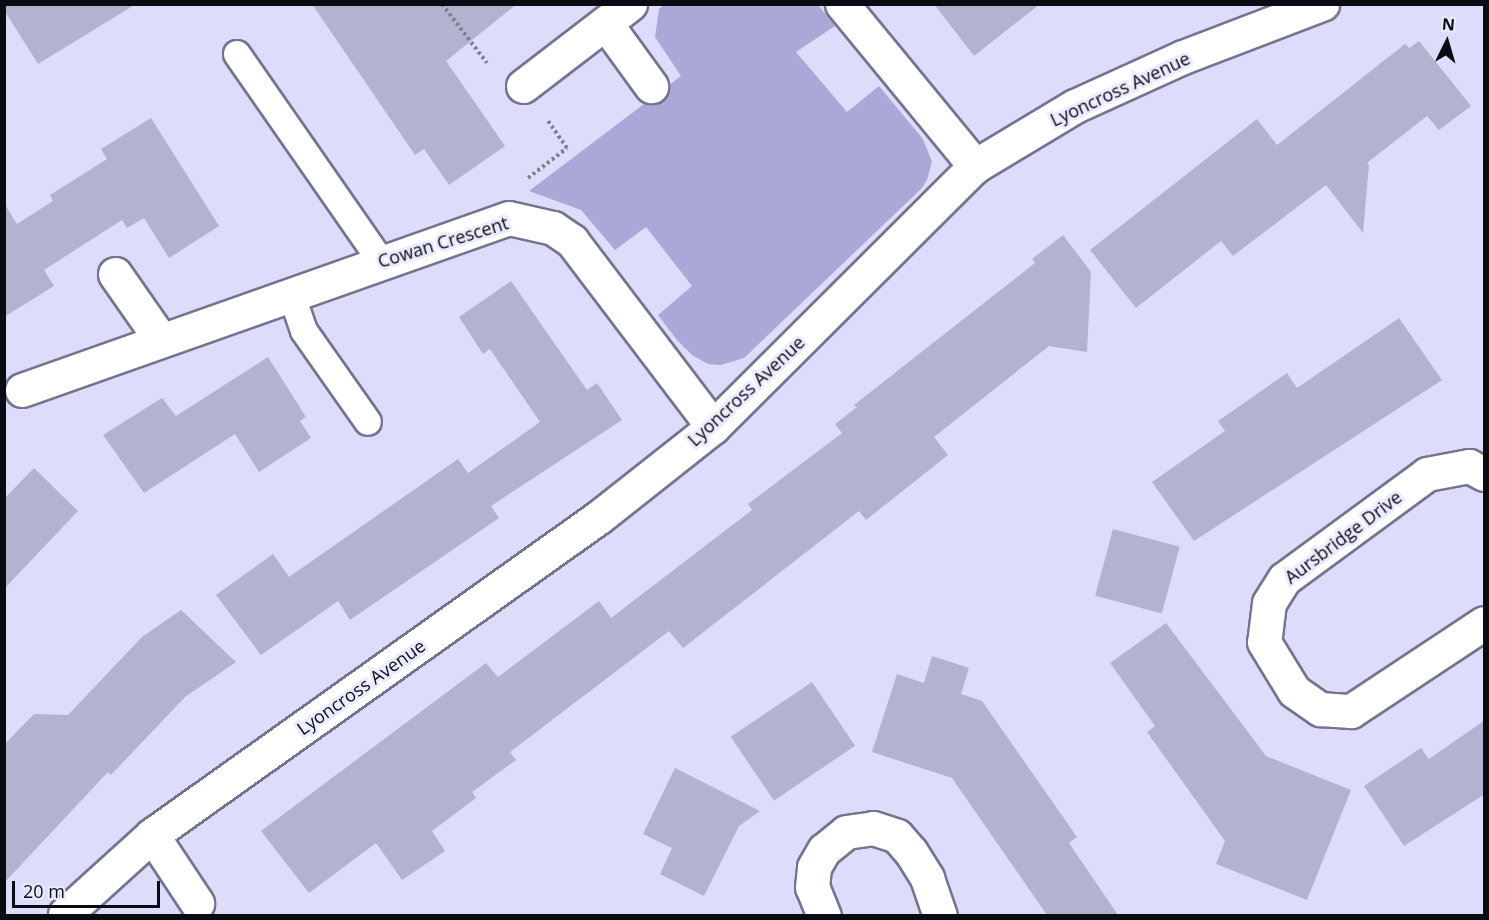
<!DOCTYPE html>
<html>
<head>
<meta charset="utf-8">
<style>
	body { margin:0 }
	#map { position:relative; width:1489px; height:920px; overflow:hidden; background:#ddddfb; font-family:"Open Sans",sans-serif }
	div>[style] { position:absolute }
	.green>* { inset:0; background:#a9a8d7 }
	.building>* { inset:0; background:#b3b3d0; transform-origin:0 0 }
	.path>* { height:4px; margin-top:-2px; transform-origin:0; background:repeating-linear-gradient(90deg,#808095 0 3px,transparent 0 6px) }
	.roads { filter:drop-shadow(2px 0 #75748f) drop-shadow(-2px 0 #75748f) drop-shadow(0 2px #75748f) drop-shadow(0 -2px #75748f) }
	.service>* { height:26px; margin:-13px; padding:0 13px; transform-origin:13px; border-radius:13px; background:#fff }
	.minor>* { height:33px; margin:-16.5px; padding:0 16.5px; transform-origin:16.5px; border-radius:16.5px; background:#fff }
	span { translate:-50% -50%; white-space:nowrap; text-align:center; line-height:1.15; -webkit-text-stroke:6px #ebebfe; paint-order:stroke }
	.street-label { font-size:18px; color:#0b0b14 }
	.frame { position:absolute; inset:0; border:6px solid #0b0b14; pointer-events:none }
	.north { position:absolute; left:1417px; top:12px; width:60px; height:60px; -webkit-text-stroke:4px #ebebfe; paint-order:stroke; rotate:5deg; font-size:16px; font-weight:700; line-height:24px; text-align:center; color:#0b0b14 }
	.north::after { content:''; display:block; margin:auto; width:21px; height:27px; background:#0b0b14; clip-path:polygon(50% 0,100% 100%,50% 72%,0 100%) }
	.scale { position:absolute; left:12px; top:881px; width:148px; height:27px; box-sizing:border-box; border:3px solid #0b0b14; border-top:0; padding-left:8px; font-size:18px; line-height:21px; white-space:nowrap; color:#0b0b14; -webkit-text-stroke:4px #ebebfe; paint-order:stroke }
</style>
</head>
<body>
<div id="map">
	<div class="green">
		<i style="clip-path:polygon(664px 5px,818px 5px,835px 26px,796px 52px,847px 112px,879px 86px,923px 139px,932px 162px,927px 180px,921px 189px,744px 358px,721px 365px,708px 364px,692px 355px,677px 340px,658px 315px,692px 286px,646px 227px,615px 250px,581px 210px,529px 191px,681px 76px,655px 37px,659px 9px)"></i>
	</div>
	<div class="building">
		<i style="clip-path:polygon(4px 4px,136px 4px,38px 64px,4px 10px)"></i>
		<i style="clip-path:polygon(312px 4px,517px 4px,446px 61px,505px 146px,449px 185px,424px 149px,415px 155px)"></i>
		<i style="clip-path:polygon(934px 4px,1040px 4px,974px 56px)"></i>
		<i style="clip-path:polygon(1419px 41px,1471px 106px,1439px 130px,1427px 116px,1367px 163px,1369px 165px,1363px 233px,1326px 185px,1233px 256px,1221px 241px,1136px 308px,1090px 250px,1257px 119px,1277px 145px,1405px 44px,1409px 48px)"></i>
		<i style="clip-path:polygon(151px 118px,219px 226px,169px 258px,144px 218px,127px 228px,122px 220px,44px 270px,54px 286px,4px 317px,4px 203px,17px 224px,53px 201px,50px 195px,107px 159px,101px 149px)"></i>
		<i style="clip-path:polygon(1063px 235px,1091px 272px,1087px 352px,1049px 346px,934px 437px,948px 455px,866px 520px,859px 511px,683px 648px,669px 631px,510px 752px,516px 760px,472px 792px,476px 798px,432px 831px,445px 851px,402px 880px,376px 843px,309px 893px,261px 831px,486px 663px,498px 677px,599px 601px,611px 618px,752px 510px,748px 504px,842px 433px,835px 424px,857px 407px,854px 405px,1035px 263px,1032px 259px)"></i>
		<i style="clip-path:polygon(511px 281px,587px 390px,597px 383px,622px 420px,491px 506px,499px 518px,350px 620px,338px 601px,261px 655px,216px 595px,273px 554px,289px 577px,458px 459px,468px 473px,540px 422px,490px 349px,483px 354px,459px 317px)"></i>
		<i style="clip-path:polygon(1399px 318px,1442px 380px,1194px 541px,1152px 482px,1225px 431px,1218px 421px,1287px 373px,1297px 388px)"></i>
		<i style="clip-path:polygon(268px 357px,306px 417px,300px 421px,311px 438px,259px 472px,235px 434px,144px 493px,103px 435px,162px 398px,176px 416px)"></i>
		<i style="clip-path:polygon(34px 468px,78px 511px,4px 589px,4px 499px)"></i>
		<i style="left:1113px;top:529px;width:69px;height:69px;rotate:15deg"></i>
		<i style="clip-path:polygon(181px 610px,236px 662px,185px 697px,111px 775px,108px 772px,4px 883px,4px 745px,34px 714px,68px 715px,142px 637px)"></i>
		<i style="clip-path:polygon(1166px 623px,1266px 756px,1351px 790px,1307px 900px,1216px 864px,1225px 841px,1147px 732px,1155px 726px,1110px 663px)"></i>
		<i style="clip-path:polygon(932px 656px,969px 668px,961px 694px,982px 701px,1077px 837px,1069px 843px,1118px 915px,1047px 915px,952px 778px,872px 752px,897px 674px,924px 683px)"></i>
		<i style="left:812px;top:682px;width:77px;height:98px;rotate:56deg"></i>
		<i style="clip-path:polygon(1485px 720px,1485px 794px,1404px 846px,1364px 786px,1421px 748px,1429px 759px)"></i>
		<i style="clip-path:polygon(675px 768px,760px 811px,739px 826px,704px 896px,660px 874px,672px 848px,643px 834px)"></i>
	</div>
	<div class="path">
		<i style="left:442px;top:4px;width:74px;rotate:52.7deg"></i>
		<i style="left:528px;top:178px;width:49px;rotate:-37.6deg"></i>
		<i style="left:567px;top:148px;width:33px;rotate:-125deg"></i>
	</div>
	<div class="roads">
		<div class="service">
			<i style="left:237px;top:54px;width:252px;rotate:55.2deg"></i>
			<i style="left:291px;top:293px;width:40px;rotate:71.1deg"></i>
			<i style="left:304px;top:331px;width:111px;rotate:54.9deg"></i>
		</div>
		<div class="minor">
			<i style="left:842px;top:4px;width:210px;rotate:50.6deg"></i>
			<i style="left:606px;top:24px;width:77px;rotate:54deg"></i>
			<i style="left:523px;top:86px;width:135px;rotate:-37.5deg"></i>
			<i style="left:115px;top:274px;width:80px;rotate:55.1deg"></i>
			<i style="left:22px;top:390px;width:516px;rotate:-19.45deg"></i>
			<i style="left:509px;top:218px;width:45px;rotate:12.8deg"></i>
			<i style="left:553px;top:228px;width:23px;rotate:34deg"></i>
			<i style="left:572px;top:241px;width:233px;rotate:52.8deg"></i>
			<i style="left:1484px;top:474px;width:17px;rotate:-152deg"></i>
			<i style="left:1469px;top:466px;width:43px;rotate:169.2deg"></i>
			<i style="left:1427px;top:474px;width:177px;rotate:143.7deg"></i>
			<i style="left:1284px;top:579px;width:28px;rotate:122deg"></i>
			<i style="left:1269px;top:603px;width:39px;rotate:97deg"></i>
			<i style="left:1264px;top:642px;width:57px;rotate:58.5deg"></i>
			<i style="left:1294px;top:691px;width:32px;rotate:35deg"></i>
			<i style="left:1320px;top:709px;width:31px;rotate:4deg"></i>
			<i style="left:1351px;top:711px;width:159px;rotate:-33.5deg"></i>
			<i style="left:152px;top:835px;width:82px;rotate:56.5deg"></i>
			<i style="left:65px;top:914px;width:118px;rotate:-42.2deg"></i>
			<i style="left:152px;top:835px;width:549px;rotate:-35.43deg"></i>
			<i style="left:599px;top:517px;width:145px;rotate:-38.3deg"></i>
			<i style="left:713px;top:427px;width:370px;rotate:-44.9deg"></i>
			<i style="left:975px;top:166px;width:117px;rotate:-31deg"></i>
			<i style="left:1075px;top:106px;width:119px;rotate:-24.4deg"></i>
			<i style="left:1183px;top:57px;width:149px;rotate:-20.9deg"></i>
			<i style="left:824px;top:916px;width:31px;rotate:-112deg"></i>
			<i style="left:812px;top:887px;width:20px;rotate:-84deg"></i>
			<i style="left:814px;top:867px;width:20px;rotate:-60deg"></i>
			<i style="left:824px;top:850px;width:28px;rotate:-39deg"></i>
			<i style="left:846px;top:832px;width:27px;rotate:-8deg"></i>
			<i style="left:873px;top:828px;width:25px;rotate:18deg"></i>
			<i style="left:897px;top:836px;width:21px;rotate:49deg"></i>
			<i style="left:911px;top:852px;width:31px;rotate:58deg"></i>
			<i style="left:927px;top:878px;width:40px;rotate:71.1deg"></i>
		</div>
	</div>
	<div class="street-label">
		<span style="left:1120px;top:89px;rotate:-25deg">Lyoncross Avenue</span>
		<span style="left:443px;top:242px;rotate:-17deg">Cowan Crescent</span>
		<span style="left:746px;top:391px;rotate:-43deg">Lyoncross Avenue</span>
		<span style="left:1343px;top:537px;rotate:-37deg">Aursbridge Drive</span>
		<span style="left:361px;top:687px;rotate:-35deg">Lyoncross Avenue</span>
	</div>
	<div class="frame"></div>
	<div class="north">N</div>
	<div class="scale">20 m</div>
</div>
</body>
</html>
